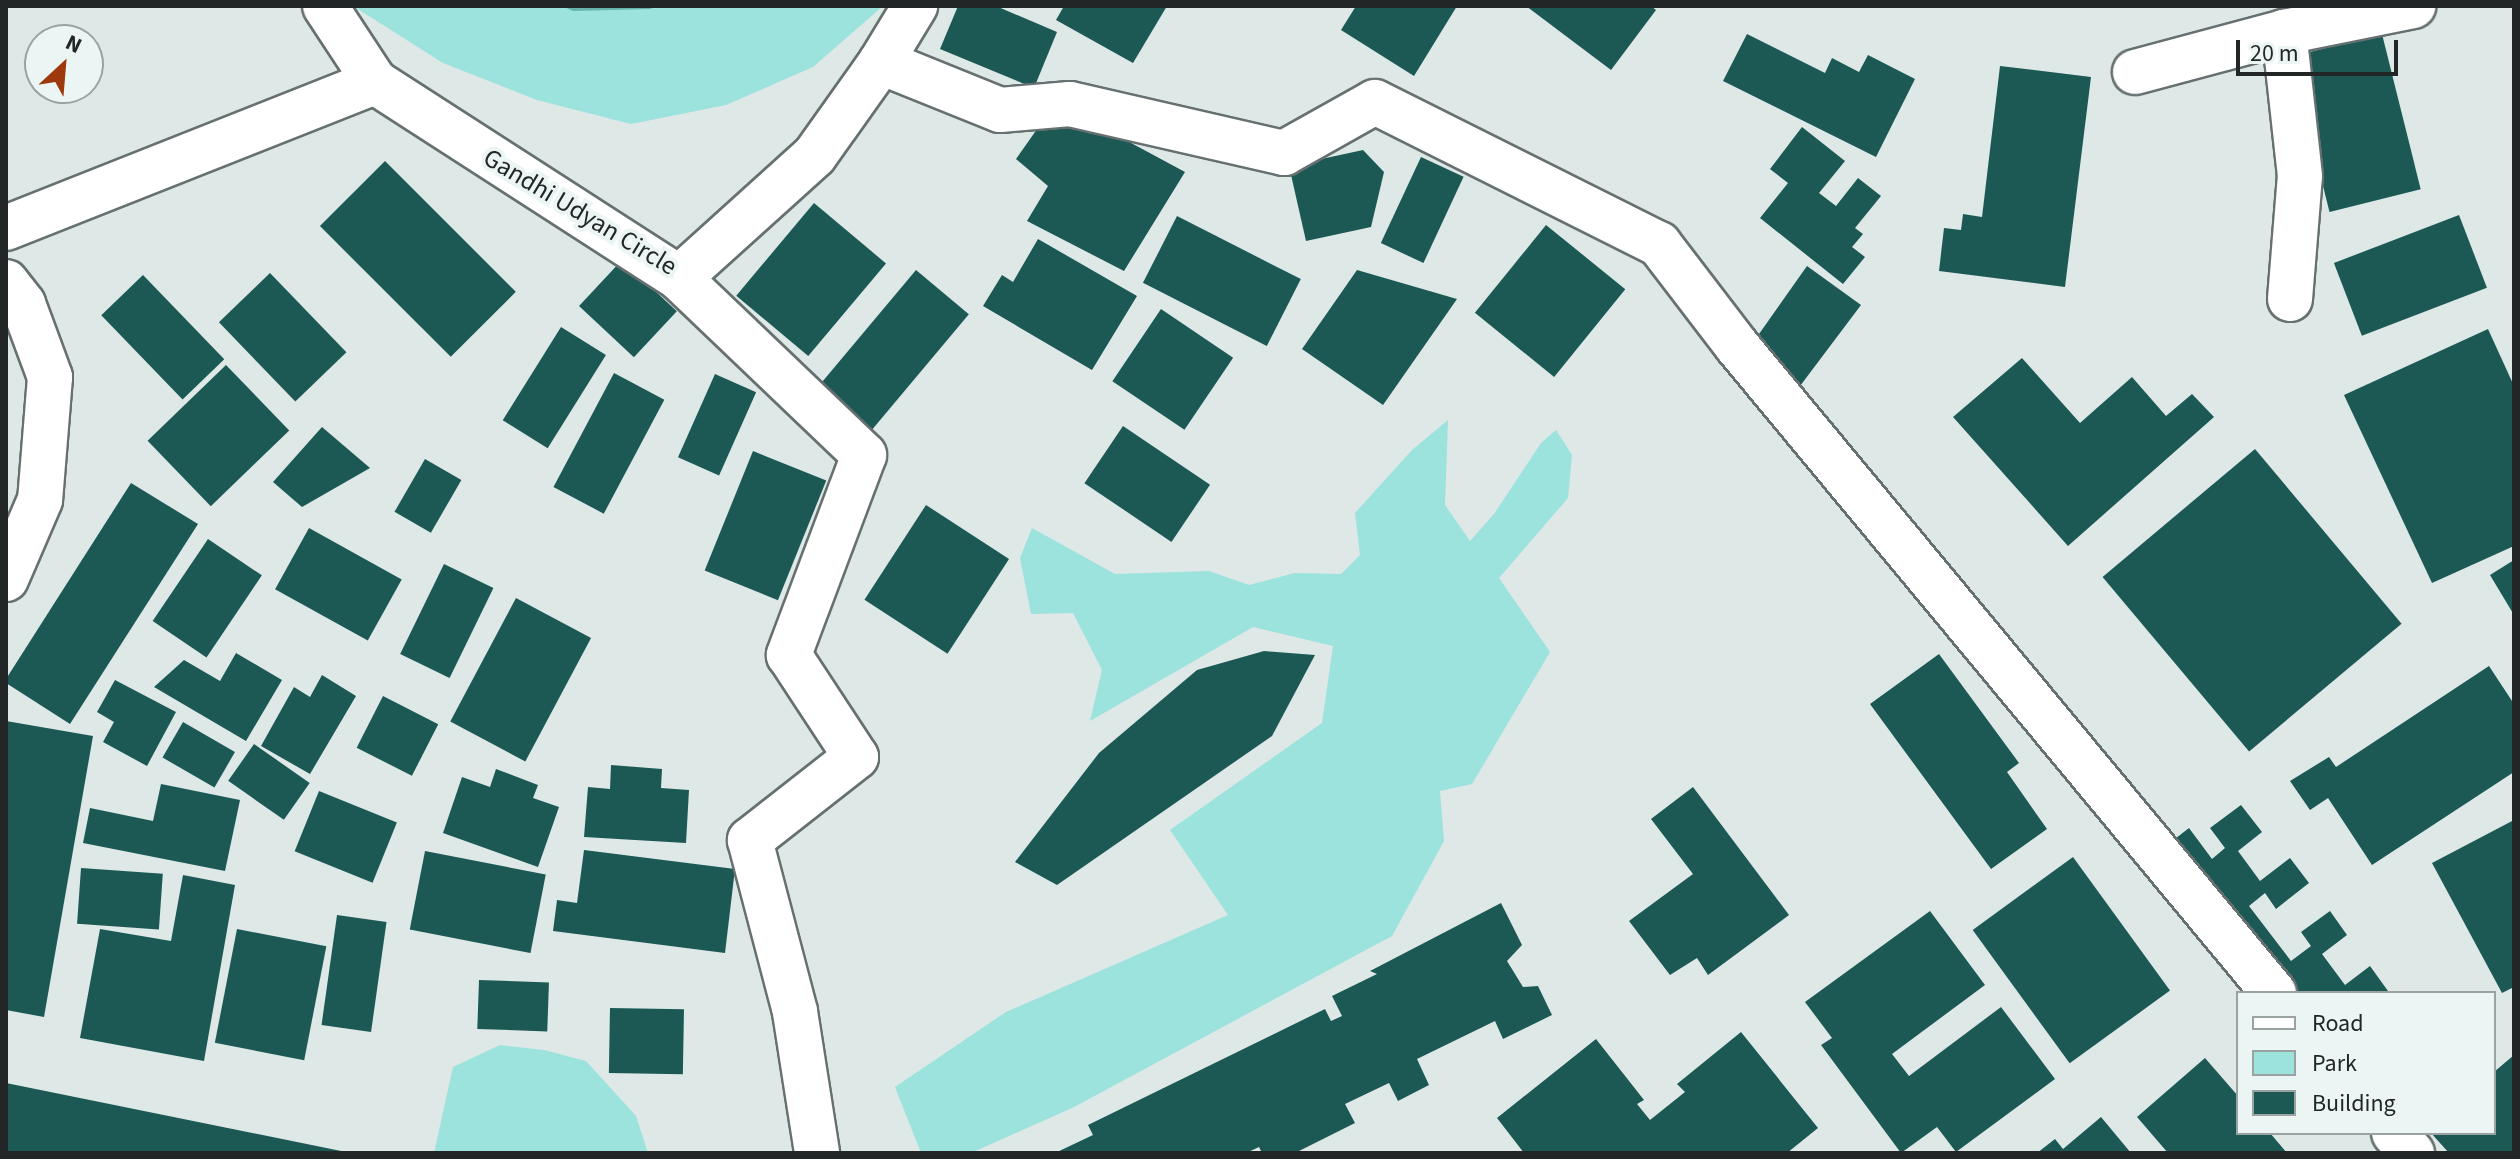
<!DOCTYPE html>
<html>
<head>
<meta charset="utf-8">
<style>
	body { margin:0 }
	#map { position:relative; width:2520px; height:1159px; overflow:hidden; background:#dde8e7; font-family:"Source Sans 3",sans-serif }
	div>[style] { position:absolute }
	.green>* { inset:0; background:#9ce2dd }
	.water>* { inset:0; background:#66b4ae }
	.building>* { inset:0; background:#1c5955; transform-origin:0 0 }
	.roads { filter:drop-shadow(2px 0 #677070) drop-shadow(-2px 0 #677070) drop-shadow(0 2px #677070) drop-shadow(0 -2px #677070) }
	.street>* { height:44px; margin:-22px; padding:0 22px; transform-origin:22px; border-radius:22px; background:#fff }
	span { translate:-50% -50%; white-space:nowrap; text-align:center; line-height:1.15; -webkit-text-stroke:8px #ebf6f4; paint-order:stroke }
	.street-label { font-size:26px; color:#222626 }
	.frame { position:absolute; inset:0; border:8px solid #222626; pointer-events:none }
	.legend { position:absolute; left:2236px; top:991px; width:260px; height:144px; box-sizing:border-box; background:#ebf6f4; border:2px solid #9ba3a2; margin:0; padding:10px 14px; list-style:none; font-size:24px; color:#222626 }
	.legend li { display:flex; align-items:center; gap:16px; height:40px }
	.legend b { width:40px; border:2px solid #9ba3a2 }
	.north { position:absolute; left:24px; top:24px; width:80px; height:80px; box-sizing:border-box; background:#ebf6f4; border:2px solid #9ba3a2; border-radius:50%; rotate:26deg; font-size:22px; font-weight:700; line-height:32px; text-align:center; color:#222626 }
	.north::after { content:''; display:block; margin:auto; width:28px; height:36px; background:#9e390e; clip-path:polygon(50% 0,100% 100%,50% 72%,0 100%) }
	.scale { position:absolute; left:2236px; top:40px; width:162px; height:36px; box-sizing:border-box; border:4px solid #222626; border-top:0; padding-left:10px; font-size:24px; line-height:28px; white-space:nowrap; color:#222626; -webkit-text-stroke:6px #ebf6f4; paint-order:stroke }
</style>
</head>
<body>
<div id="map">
	<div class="green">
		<i style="clip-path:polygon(353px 6px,883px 6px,813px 67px,726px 105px,631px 124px,537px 100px,443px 63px)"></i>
		<i style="clip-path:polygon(1448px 420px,1445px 505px,1470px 541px,1494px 514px,1541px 443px,1556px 430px,1572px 455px,1568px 498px,1499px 578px,1550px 652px,1472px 784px,1440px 791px,1444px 841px,1392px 936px,1074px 1107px,971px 1153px,921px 1153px,895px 1087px,1006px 1012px,1228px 915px,1170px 830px,1322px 723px,1333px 646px,1253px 627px,1090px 721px,1102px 670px,1073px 613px,1031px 614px,1020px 558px,1032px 528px,1115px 574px,1209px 571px,1249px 585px,1295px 573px,1341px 574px,1360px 555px,1355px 513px,1412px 450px)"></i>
		<i style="clip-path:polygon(500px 1045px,544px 1050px,586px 1061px,636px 1116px,648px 1153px,434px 1153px,453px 1067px)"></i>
	</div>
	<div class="water">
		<i style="clip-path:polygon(562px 6px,658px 6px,650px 9px,573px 11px)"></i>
	</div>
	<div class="building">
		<i style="clip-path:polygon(958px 6px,996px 6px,1057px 32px,1034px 88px,940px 49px)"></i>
		<i style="clip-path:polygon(1064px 6px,1167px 6px,1133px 63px,1056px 20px)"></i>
		<i style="clip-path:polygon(1356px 6px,1457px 6px,1414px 76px,1341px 30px)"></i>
		<i style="clip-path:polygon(1526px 6px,1651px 6px,1656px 10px,1611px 70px)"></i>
		<i style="clip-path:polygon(1747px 34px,1825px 73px,1832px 58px,1859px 72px,1868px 55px,1915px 79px,1876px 157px,1723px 81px)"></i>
		<i style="left:2382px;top:34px;width:160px;height:94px;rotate:76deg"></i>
		<i style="clip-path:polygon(2000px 66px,2091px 77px,2065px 287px,1939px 271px,1944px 228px,1961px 230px,1963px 214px,1982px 217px)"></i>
		<i style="clip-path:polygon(1042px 122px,1094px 123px,1185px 172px,1124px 271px,1027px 221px,1048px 186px,1016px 159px)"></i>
		<i style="clip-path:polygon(1802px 127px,1845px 161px,1819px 193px,1836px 206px,1858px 178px,1881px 196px,1855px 228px,1863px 234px,1852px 247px,1865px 257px,1843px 284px,1760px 218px,1788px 183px,1770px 169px)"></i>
		<i style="clip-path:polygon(1363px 150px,1384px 172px,1371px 227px,1306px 241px,1289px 166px)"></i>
		<i style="left:1421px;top:157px;width:47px;height:95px;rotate:25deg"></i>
		<i style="left:385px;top:161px;width:185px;height:92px;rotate:45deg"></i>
		<i style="left:814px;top:203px;width:94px;height:121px;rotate:40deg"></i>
		<i style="left:2459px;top:215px;width:78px;height:134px;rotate:69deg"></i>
		<i style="left:1177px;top:216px;width:139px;height:75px;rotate:27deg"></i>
		<i style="left:1546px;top:225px;width:102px;height:113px;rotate:39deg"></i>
		<i style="clip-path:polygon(1038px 239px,1137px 296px,1092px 370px,983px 306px,1002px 275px,1013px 282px)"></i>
		<i style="left:622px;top:260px;width:75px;height:63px;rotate:43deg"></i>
		<i style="clip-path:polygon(1807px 266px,1861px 305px,1788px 402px,1747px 351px)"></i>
		<i style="left:916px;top:270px;width:69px;height:151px;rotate:40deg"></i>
		<i style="clip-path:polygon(1357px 270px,1457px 299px,1383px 405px,1302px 349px)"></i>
		<i style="left:270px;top:273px;width:110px;height:71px;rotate:46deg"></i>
		<i style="left:143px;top:275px;width:117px;height:58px;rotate:46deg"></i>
		<i style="left:1161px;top:309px;width:87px;height:87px;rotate:34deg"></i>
		<i style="left:561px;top:327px;width:53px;height:110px;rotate:32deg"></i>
		<i style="clip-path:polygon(2488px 329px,2514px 386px,2514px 546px,2432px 583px,2344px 395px)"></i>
		<i style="clip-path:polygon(2022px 358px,2080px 423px,2132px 377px,2166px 416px,2192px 394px,2214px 417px,2068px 546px,1953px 417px)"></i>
		<i style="left:226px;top:365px;width:91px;height:109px;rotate:46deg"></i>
		<i style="left:614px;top:373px;width:57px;height:129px;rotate:28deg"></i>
		<i style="left:715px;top:374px;width:45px;height:91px;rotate:24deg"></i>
		<i style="left:1123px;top:426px;width:105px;height:69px;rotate:34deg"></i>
		<i style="clip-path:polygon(322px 427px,370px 468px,302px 507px,273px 482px)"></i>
		<i style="left:2255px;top:449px;width:228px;height:199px;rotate:50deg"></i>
		<i style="left:753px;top:451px;width:79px;height:129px;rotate:22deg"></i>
		<i style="left:425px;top:459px;width:42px;height:61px;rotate:30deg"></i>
		<i style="clip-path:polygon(131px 483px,198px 524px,70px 724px,6px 683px,6px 679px)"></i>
		<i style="left:926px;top:505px;width:99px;height:113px;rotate:33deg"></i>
		<i style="left:309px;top:528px;width:106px;height:70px;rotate:29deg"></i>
		<i style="left:208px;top:539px;width:65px;height:99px;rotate:34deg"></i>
		<i style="clip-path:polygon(2514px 560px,2514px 615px,2490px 575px)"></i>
		<i style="left:444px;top:564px;width:55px;height:100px;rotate:26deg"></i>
		<i style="left:516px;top:598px;width:85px;height:140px;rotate:28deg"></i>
		<i style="clip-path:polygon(1264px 651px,1315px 655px,1272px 736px,1057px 885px,1015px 862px,1099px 753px,1197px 670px)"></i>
		<i style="clip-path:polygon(236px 653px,282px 680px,246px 741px,154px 687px,184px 660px,220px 681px)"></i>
		<i style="clip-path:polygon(1939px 654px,2019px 763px,2007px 772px,2047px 829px,1991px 869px,1870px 704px)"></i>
		<i style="clip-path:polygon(2489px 666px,2514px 704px,2514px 772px,2372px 865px,2328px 798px,2310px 810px,2290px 781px,2329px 757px,2336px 767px)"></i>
		<i style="clip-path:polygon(322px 675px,356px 696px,310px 774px,261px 746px,294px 687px,310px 697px)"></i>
		<i style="clip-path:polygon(115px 680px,176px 712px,147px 766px,103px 742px,114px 722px,97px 712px)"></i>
		<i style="left:383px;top:696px;width:62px;height:58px;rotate:27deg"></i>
		<i style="clip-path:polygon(6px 721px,93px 736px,44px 1017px,6px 1010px)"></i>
		<i style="left:183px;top:722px;width:60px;height:41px;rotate:30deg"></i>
		<i style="left:254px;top:744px;width:68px;height:45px;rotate:35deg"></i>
		<i style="clip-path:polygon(611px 765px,662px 769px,661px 788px,689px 790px,686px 843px,584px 837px,588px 787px,610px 789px)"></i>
		<i style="clip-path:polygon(496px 769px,538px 785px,533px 798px,559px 807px,538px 867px,443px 833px,462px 777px,490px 787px)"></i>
		<i style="clip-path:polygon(161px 784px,240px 800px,225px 871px,83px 843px,90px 808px,153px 821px)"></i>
		<i style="clip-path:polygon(1693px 787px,1789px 915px,1708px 975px,1697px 958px,1670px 975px,1629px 921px,1693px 874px,1651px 819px)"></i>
		<i style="left:319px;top:791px;width:84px;height:65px;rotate:22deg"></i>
		<i style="clip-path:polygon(2241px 805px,2262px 832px,2238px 851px,2260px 881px,2290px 858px,2309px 883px,2276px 909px,2265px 893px,2249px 906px,2291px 961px,2311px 946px,2301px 932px,2330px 911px,2347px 935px,2322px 954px,2345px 985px,2370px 966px,2388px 991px,2285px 993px,2171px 842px,2189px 828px,2212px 859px,2225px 848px,2210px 828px)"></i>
		<i style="clip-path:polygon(2514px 820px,2514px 987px,2502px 993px,2432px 863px)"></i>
		<i style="clip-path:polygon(584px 850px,735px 869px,725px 953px,553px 931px,557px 900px,577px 903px)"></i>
		<i style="left:425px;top:851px;width:123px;height:80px;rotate:11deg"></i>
		<i style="left:2073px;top:857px;width:165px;height:124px;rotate:54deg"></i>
		<i style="left:81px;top:868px;width:82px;height:56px;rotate:4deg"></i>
		<i style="clip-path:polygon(183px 875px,235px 885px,204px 1061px,80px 1038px,100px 929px,171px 941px)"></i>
		<i style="clip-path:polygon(1501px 903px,1522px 945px,1507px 961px,1523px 987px,1538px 986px,1552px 1015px,1503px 1039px,1495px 1021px,1417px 1059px,1429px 1085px,1398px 1101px,1389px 1083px,1345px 1104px,1355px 1123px,1295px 1153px,1262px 1153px,1259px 1147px,1246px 1153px,1055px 1153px,1093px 1135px,1088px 1125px,1325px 1009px,1331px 1021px,1342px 1016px,1332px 996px,1377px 974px,1370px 971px)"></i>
		<i style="clip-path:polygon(1930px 911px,1985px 985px,1892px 1054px,1909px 1076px,2001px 1007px,2055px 1079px,1956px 1152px,1937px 1127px,1901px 1153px,1821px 1045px,1832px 1038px,1805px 1002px)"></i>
		<i style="left:337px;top:915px;width:50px;height:111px;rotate:8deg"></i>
		<i style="left:237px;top:929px;width:91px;height:116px;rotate:11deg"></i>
		<i style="left:479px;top:980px;width:70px;height:49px;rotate:2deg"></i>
		<i style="left:610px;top:1008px;width:74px;height:65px;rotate:1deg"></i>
		<i style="clip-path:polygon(1741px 1032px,1818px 1128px,1787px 1153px,1524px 1153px,1497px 1118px,1596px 1039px,1644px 1100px,1637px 1104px,1650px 1120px,1685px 1092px,1677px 1084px)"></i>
		<i style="clip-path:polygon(2514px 1055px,2514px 1153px,2449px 1153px,2431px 1133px,2494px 1133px,2494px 1072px)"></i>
		<i style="clip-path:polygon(2205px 1058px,2238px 1096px,2238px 1133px,2270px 1133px,2287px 1153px,2168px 1153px,2137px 1117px)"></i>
		<i style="clip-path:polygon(6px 1083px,346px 1152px,346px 1153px,6px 1153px)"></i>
		<i style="clip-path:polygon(2101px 1117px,2131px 1153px,2037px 1153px,2055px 1139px,2063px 1149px)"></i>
	</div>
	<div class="roads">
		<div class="street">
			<i style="left:325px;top:6px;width:91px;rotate:56.7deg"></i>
			<i style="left:375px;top:82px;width:362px;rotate:32.8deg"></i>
			<i style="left:679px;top:278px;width:183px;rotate:-42.1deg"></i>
			<i style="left:815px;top:155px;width:114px;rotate:-54.6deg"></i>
			<i style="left:881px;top:62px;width:66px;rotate:-58.7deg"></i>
			<i style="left:881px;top:62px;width:128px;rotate:22deg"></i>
			<i style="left:1000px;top:110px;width:70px;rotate:-4.9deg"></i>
			<i style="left:1070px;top:104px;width:220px;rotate:12.9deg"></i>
			<i style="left:1284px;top:153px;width:104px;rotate:-29.3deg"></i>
			<i style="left:1375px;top:102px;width:318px;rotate:26.6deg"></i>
			<i style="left:1659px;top:244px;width:128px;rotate:52.6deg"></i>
			<i style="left:1737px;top:346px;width:841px;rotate:50.31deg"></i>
			<i style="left:2135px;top:72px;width:154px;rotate:-15deg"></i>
			<i style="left:6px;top:228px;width:397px;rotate:-21.6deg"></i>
			<i style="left:679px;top:278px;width:256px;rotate:43.7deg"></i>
			<i style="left:864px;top:455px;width:214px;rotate:110.6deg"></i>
			<i style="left:789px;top:655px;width:122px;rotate:56.7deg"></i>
			<i style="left:856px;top:757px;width:135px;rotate:141.9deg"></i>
			<i style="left:750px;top:840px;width:178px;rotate:75.3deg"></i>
			<i style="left:795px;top:1012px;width:143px;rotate:81.1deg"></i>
			<i style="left:6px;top:282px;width:28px;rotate:52deg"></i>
			<i style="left:23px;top:304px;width:78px;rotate:69.7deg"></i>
			<i style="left:50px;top:377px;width:123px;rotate:94.6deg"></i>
			<i style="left:40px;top:500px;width:86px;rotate:113.3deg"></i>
			<i style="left:2290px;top:299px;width:123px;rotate:-85.4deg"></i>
			<i style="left:2300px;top:176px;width:145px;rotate:-96.3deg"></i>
			<i style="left:2284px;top:32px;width:132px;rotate:-11.4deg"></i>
			<i style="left:2394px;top:1133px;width:27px;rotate:48deg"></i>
		</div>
	</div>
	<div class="street-label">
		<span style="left:580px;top:212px;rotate:31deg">Gandhi Udyan Circle</span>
	</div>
	<div class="frame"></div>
	<ul class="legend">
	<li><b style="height:10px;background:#fff"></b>Road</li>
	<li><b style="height:22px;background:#9ce2dd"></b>Park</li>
	<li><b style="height:22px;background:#1c5955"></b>Building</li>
	</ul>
	<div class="north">N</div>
	<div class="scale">20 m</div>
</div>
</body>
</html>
